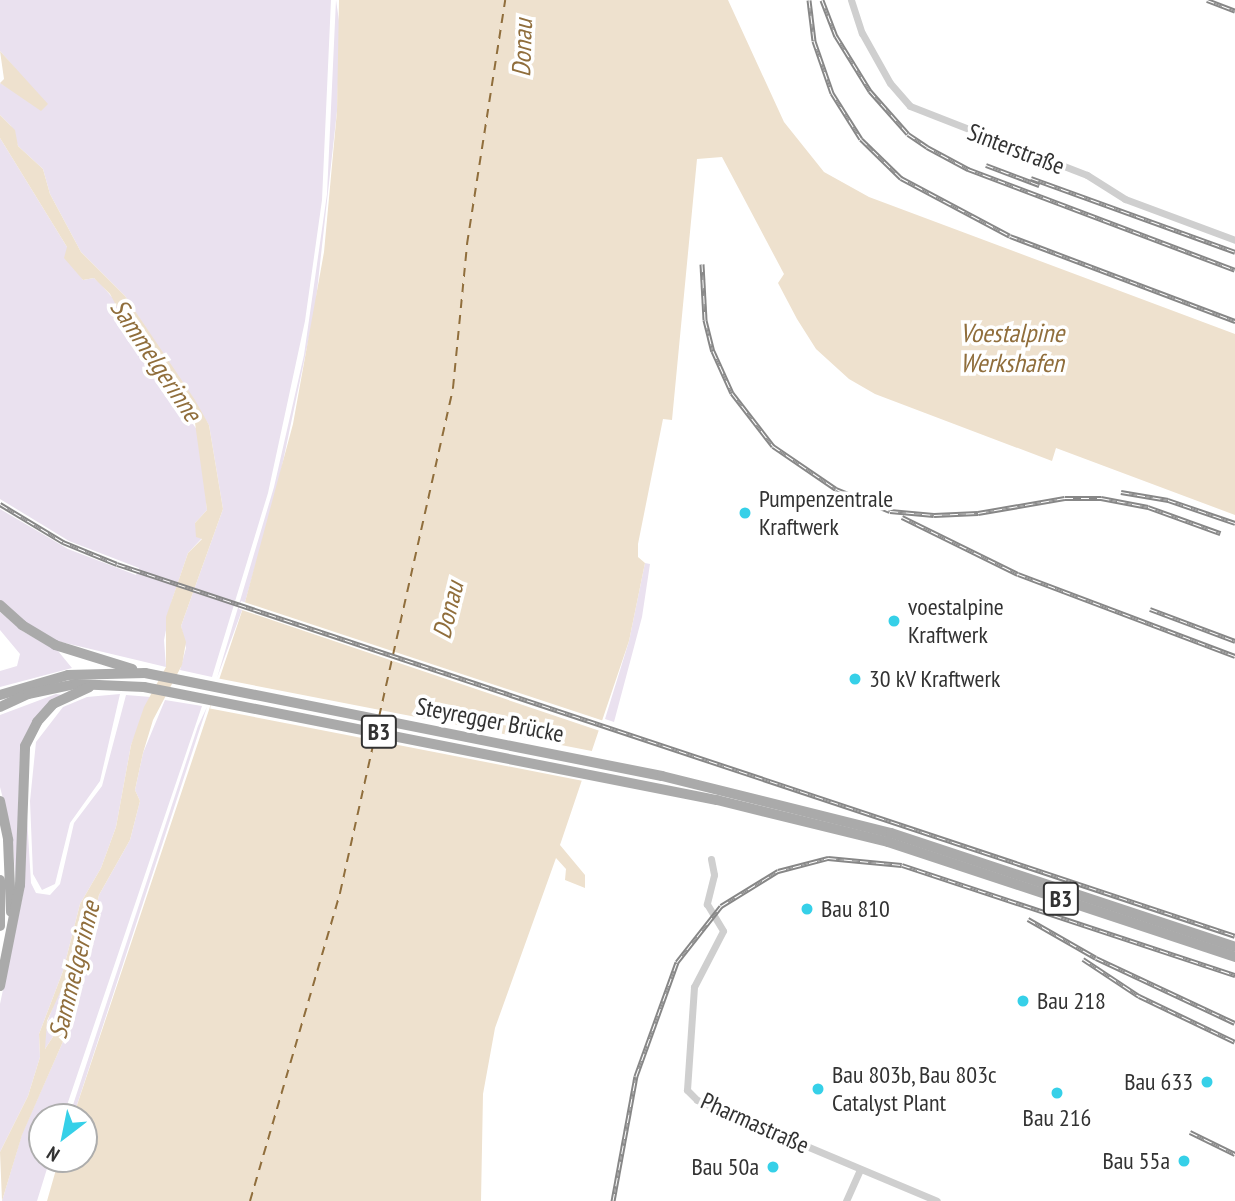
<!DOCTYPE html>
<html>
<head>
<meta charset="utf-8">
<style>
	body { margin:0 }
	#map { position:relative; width:1235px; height:1201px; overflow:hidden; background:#fff; font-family:"PT Sans Narrow",sans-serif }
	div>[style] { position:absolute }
	.green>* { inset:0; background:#eae1ef }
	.water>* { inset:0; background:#eee1ce }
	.pier>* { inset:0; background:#fff; transform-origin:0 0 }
	.ferry>* { height:2px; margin-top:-1px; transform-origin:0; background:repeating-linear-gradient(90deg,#906e3c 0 9px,transparent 0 16px) }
	.minor>* { height:7px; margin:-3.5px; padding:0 3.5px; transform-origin:3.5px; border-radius:3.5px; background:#cfcfcf }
	.primary>* { height:10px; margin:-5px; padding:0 5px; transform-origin:5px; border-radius:5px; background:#aaa }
	.rail>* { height:5px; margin-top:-2.5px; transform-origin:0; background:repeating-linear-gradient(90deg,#fff 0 8px,#878787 0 16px); box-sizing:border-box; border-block:2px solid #878787 }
	.dots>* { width:19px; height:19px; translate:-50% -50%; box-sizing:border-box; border:4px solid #fff; border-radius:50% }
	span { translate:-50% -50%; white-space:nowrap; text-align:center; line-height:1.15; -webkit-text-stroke:7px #fff; paint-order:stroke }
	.shield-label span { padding:2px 5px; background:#fff; border:2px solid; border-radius:5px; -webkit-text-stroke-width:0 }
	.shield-label { font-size:23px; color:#323232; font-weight:700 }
	.street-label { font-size:24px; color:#323232 }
	.poi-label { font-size:24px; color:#323232 }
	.left { translate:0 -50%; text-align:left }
	.right { translate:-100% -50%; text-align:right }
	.water-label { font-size:26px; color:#906e3c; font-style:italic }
	.north { position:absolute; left:28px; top:1103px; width:70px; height:70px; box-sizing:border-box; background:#fff; border:2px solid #adadad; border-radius:50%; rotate:212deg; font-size:19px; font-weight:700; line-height:28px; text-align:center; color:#323232 }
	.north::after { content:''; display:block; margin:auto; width:24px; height:32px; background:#36d0e8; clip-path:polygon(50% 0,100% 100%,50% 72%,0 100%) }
</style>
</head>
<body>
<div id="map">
	<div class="green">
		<i style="clip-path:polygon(0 0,331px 0,322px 200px,305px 321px,268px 493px,212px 677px,180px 670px,186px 648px,181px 626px,223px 509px,209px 425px,125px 296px,81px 252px,50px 194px,43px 169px,18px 146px,11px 126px,0 115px,0 83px,28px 99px,14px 67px,0 51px)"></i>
		<i style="clip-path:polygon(336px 0,340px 28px,337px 111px,315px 309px,277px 490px,245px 602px,217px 678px,274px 487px,304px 355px,327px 194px)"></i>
		<i style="clip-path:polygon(0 138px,67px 247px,70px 261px,83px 280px,94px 278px,100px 283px,122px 309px,138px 346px,200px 434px,207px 510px,195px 523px,202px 538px,188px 553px,172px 600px,164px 640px,166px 667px,57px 641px,23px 621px,0 600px,0 509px,68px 549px,136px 575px,139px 568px,69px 541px,0 499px)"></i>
		<i style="clip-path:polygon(645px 563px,650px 564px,642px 617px,614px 722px,605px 719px,629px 641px)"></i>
		<i style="clip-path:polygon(0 612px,24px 632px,58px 651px,72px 668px,0 687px,0 671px,17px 666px,20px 654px,0 630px)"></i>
		<i style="clip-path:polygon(56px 694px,62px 695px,20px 754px,16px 883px,12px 834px,0 787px,0 715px)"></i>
		<i style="clip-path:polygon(120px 694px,100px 781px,70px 823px,55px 884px,42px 890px,33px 874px,30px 801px,36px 742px,63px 707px,87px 697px)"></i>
		<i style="clip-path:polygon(126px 695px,151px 697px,131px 745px,116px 827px,101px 868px,80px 904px,63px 971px,39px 1034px,40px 1057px,28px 1096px,0 1152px,0 1004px,23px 894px,26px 800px,31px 883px,36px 893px,50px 895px,60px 884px,74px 823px,102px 786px)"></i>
		<i style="clip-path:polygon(165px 700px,202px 706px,63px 1117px,42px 1117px,42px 1159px,50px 1159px,37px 1201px,2px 1201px,22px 1134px,65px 1037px,99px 895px,130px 840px,140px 801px,135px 790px,143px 753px)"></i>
		<i style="clip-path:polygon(207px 707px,73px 1117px,69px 1117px,198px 726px)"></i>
		<i style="clip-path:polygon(64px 977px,69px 983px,56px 1032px,45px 1049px,45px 1028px)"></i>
	</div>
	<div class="water">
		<i style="clip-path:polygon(339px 0,728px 0,784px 122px,824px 172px,869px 197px,1235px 334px,1235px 515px,1056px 448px,1052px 461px,875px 394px,849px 379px,816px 349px,797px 319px,778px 283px,784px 274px,722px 157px,697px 159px,672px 420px,663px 419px,638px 544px,638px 557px,645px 563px,629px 641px,560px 845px,585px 875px,585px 888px,565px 880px,566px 869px,556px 858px,495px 1028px,483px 1094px,481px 1201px,47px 1201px,59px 1159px,84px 1159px,84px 1117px,73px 1117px,245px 602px,293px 424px,324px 252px,337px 111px)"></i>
		<i style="clip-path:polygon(0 51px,48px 104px,41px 111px,0 83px,4px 79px)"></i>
		<i style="clip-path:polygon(evenodd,0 115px,15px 130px,18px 146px,43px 169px,50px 194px,81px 252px,125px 296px,195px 400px,209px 425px,223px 509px,181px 626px,186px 642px,182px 665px,153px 720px,143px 753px,135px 790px,140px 801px,130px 840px,99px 895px,65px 1037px,22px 1135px,2px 1201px,0 1152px,28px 1096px,40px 1057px,39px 1034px,63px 971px,80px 904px,101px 868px,116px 827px,131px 745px,144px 707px,166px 667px,166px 617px,188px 553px,202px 539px,196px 537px,195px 523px,207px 510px,195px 423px,138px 346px,110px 294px,94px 278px,83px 280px,64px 258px,67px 247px,0 138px,0 115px,67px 977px,56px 1032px,45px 1049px,47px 1021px,67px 977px)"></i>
	</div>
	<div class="pier">
		<i style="clip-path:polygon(241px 601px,604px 721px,607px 723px,600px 731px,239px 609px)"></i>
		<i style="left:216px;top:678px;width:388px;height:31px;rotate:11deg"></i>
	</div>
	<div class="ferry">
		<i style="left:379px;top:717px;width:337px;rotate:-77.3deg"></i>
		<i style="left:453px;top:388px;width:145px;rotate:-84.4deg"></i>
		<i style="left:467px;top:244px;width:247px;rotate:-81.1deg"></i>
		<i style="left:250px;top:1201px;width:321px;rotate:-73.7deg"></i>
		<i style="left:340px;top:893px;width:161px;rotate:-77.4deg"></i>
	</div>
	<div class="minor">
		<i style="left:851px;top:0;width:35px;rotate:72deg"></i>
		<i style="left:862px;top:33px;width:57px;rotate:60.8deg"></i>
		<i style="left:890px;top:83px;width:30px;rotate:49deg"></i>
		<i style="left:910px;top:106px;width:190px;rotate:21.3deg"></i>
		<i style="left:1087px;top:175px;width:45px;rotate:32.3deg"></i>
		<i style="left:1125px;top:199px;width:117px;rotate:20.4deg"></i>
		<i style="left:711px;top:859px;width:16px;rotate:79deg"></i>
		<i style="left:714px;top:875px;width:30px;rotate:104deg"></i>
		<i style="left:707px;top:904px;width:31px;rotate:59deg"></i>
		<i style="left:723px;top:931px;width:63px;rotate:117.4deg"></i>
		<i style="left:694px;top:987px;width:103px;rotate:93.9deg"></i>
		<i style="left:687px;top:1090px;width:14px;rotate:45deg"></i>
		<i style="left:697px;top:1100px;width:260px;rotate:22.8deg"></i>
		<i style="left:846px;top:1201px;width:35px;rotate:-66deg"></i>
	</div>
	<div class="primary">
		<i style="left:0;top:605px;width:30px;rotate:42deg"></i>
		<i style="left:22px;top:625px;width:39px;rotate:31deg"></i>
		<i style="left:55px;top:645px;width:81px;rotate:17.3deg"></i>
		<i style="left:0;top:695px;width:71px;rotate:-16.4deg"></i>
		<i style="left:68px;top:675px;width:77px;rotate:-1.5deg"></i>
		<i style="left:145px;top:673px;width:527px;rotate:11.27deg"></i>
		<i style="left:662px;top:776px;width:236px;rotate:14deg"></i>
		<i style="left:891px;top:833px;width:362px;rotate:18.3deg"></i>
		<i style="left:0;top:707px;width:31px;rotate:-25deg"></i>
		<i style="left:28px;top:694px;width:49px;rotate:-11.8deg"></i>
		<i style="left:76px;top:684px;width:68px;rotate:2.5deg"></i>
		<i style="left:144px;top:687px;width:584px;rotate:11.16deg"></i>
		<i style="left:717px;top:800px;width:176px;rotate:13.8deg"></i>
		<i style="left:888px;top:842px;width:366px;rotate:18.3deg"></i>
		<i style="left:0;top:801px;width:40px;rotate:78deg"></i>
		<i style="left:8px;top:840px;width:72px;rotate:87.6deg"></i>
		<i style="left:0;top:880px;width:46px;rotate:90deg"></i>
		<i style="left:0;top:986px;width:103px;rotate:-78.8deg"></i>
		<i style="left:20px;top:885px;width:139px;rotate:-87.9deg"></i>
		<i style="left:25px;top:746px;width:27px;rotate:-63deg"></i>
		<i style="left:37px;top:722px;width:24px;rotate:-48deg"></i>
		<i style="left:53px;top:704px;width:40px;rotate:-25deg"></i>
	</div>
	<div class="rail">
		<i style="left:809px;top:0;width:41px;rotate:83deg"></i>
		<i style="left:814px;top:41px;width:55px;rotate:70.9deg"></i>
		<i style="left:832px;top:93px;width:54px;rotate:57.8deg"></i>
		<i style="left:861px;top:139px;width:56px;rotate:44.3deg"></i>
		<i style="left:901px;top:178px;width:123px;rotate:28deg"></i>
		<i style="left:1010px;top:236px;width:241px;rotate:20.7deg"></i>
		<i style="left:822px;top:0;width:39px;rotate:69deg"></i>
		<i style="left:836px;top:36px;width:65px;rotate:58.3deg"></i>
		<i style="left:870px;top:91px;width:57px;rotate:48.5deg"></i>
		<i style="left:908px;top:134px;width:23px;rotate:34deg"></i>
		<i style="left:927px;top:147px;width:47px;rotate:28.2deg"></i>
		<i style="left:968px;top:169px;width:285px;rotate:20.7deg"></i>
		<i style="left:1207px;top:0;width:30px;rotate:21deg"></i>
		<i style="left:986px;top:165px;width:57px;rotate:20.7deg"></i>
		<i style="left:1031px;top:178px;width:217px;rotate:19.9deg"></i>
		<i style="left:702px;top:264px;width:56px;rotate:86.9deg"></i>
		<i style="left:705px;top:320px;width:32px;rotate:76deg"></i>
		<i style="left:713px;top:351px;width:46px;rotate:65.7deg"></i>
		<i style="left:732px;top:393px;width:67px;rotate:52.3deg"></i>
		<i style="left:773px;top:446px;width:76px;rotate:34.3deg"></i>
		<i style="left:836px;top:489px;width:58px;rotate:22.2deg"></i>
		<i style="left:890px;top:511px;width:44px;rotate:5.2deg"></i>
		<i style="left:934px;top:515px;width:44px;rotate:-2.6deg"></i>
		<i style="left:978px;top:513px;width:88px;rotate:-9.8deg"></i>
		<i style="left:1065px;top:498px;width:36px"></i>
		<i style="left:1101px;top:498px;width:48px;rotate:10.8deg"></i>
		<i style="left:1148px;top:507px;width:77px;rotate:19.9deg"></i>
		<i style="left:1121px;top:492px;width:48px;rotate:9.7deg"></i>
		<i style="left:1168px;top:500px;width:71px;rotate:18.9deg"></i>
		<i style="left:0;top:504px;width:74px;rotate:31.1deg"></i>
		<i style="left:63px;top:542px;width:58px;rotate:22.2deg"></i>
		<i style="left:117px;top:564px;width:1178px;rotate:18.4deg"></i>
		<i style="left:902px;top:517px;width:129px;rotate:26.2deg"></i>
		<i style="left:1018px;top:574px;width:232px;rotate:20.7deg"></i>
		<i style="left:1150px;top:609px;width:91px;rotate:20.6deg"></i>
		<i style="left:1028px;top:919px;width:78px;rotate:29.8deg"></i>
		<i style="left:1096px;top:958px;width:153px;rotate:25.1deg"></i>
		<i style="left:1083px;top:959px;width:67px;rotate:33.5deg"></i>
		<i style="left:1139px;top:996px;width:106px;rotate:25.6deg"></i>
		<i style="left:1190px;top:1132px;width:50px;rotate:26.1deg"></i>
		<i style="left:613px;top:1201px;width:127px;rotate:-79.6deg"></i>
		<i style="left:636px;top:1076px;width:121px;rotate:-70.2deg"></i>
		<i style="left:677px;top:962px;width:71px;rotate:-51.8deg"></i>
		<i style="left:721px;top:906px;width:67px;rotate:-31.6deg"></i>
		<i style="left:778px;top:871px;width:52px;rotate:-14.6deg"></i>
		<i style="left:828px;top:858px;width:74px;rotate:5.4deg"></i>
		<i style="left:902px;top:865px;width:351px;rotate:18.3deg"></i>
	</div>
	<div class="dots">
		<i style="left:745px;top:513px;background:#36d0e8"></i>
		<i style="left:894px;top:621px;background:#36d0e8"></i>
		<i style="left:855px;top:679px;background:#36d0e8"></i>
		<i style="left:807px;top:909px;background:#36d0e8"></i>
		<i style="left:1023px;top:1001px;background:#36d0e8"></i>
		<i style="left:1207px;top:1082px;background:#36d0e8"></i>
		<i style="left:818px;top:1089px;background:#36d0e8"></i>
		<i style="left:1057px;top:1093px;background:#36d0e8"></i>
		<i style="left:1184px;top:1161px;background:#36d0e8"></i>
		<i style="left:773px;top:1167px;background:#36d0e8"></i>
	</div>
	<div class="shield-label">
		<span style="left:379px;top:732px">B3</span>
		<span style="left:1061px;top:899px">B3</span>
	</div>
	<div class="street-label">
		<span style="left:1016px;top:149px;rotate:21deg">Sinterstraße</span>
		<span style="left:490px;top:720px;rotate:11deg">Steyregger Brücke</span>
		<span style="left:755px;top:1123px;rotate:24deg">Pharmastraße</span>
	</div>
	<div class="poi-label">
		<span class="left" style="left:759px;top:513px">Pumpenzentrale<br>Kraftwerk</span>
		<span class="left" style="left:908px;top:621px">voestalpine<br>Kraftwerk</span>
		<span class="left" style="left:869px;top:679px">30 kV Kraftwerk</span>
		<span class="left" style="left:821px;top:909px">Bau 810</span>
		<span class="left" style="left:1037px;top:1001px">Bau 218</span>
		<span class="left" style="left:832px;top:1089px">Bau 803b, Bau 803c<br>Catalyst Plant</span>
		<span class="right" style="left:1193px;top:1082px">Bau 633</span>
		<span style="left:1057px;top:1118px">Bau 216</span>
		<span class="right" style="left:1170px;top:1161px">Bau 55a</span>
		<span class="right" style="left:759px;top:1167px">Bau 50a</span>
	</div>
	<div class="water-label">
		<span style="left:522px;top:48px;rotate:-88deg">Donau</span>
		<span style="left:1012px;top:348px">Voestalpine<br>Werkshafen</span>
		<span style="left:156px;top:360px;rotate:56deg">Sammelgerinne</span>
		<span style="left:448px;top:610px;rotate:-76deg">Donau</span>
		<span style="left:74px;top:970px;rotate:-76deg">Sammelgerinne</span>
	</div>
	<div class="north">N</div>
</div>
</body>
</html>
